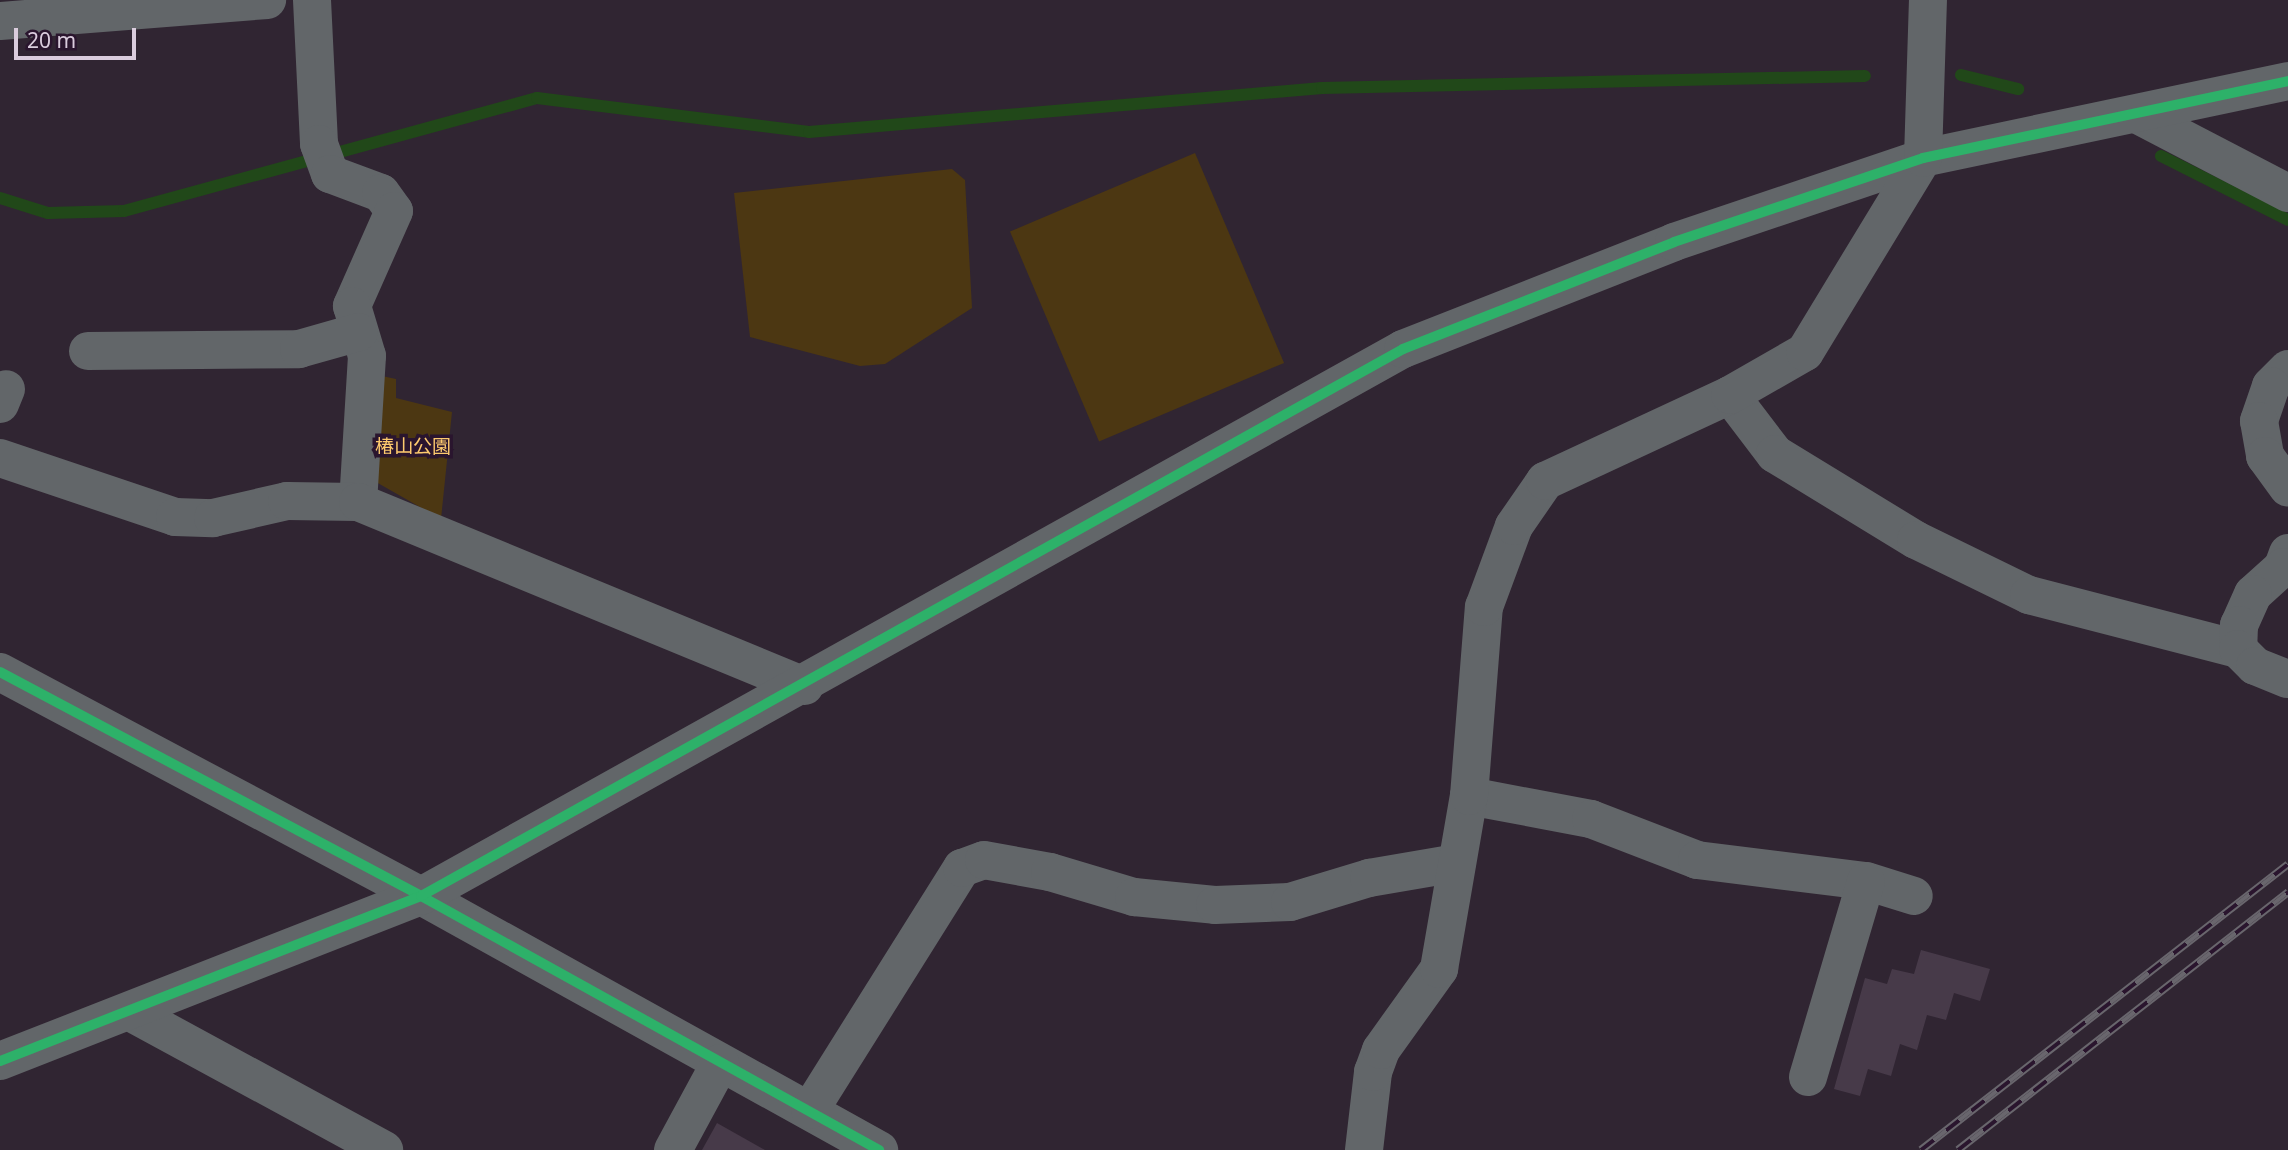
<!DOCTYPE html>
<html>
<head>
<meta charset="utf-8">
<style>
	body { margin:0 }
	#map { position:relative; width:2288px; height:1150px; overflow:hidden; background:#302532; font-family:"Noto Sans","Noto Sans JP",sans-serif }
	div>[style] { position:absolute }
	.green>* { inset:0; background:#4c3712; transform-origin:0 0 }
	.stream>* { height:12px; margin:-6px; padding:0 6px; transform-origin:6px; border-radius:6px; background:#214819 }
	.building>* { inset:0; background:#473a49 }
	.minor>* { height:38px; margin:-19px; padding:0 19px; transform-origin:19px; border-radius:19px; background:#626669 }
	.rail>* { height:8px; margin-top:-4px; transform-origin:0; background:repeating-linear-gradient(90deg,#2a152e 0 16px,#69666d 0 32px); box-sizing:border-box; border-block:2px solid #69666d }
	.cycleway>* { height:10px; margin:-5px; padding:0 5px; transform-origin:5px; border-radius:5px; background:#2db169 }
	span { translate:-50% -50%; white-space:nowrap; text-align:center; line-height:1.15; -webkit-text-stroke:7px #2a152e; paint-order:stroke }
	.park-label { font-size:19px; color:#fdca6e }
	.scale { position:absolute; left:14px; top:28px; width:122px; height:32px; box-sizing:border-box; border:4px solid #daccdd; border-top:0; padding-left:9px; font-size:21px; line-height:24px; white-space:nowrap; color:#daccdd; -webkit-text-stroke:5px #2a152e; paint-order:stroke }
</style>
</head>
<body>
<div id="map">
	<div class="green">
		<i style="left:1195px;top:153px;width:228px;height:201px;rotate:67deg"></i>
		<i style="clip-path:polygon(952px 169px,965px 180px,972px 308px,885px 364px,860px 366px,750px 337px,734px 193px)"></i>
		<i style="clip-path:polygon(382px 376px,396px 379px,396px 398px,452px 412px,441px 519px,376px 482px)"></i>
	</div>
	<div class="stream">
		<i style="left:1961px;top:75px;width:59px;rotate:13.8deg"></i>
		<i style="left:2161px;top:156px;width:142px;rotate:26.7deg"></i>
		<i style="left:0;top:198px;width:50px;rotate:17.4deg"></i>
		<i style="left:48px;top:213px;width:76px;rotate:-1.5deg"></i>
		<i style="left:124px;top:211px;width:428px;rotate:-15.3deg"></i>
		<i style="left:537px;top:98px;width:274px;rotate:7.1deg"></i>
		<i style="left:809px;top:132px;width:515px;rotate:-4.9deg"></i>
		<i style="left:1322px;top:88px;width:543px;rotate:-1.27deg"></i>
	</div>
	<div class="building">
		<i style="clip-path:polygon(1921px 950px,1990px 969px,1980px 1001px,1954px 993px,1946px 1020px,1927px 1015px,1917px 1050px,1900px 1044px,1891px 1076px,1868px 1069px,1860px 1096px,1834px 1089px,1865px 978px,1887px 984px,1892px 969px,1914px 974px)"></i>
		<i style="clip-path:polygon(717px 1123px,765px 1150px,702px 1150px)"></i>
	</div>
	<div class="minor">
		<i style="left:312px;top:0;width:144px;rotate:87.2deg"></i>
		<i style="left:319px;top:144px;width:32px;rotate:70deg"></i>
		<i style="left:330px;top:174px;width:54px;rotate:20.4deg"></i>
		<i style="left:381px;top:193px;width:22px;rotate:54deg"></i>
		<i style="left:394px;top:211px;width:104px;rotate:113.9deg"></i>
		<i style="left:352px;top:306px;width:52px;rotate:73.3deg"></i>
		<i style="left:367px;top:356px;width:146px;rotate:93.5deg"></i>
		<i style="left:0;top:21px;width:268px;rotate:-4.5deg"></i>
		<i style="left:2136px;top:114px;width:171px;rotate:27.5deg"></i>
		<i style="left:88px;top:351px;width:211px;rotate:-0.5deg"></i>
		<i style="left:299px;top:349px;width:62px;rotate:-15.8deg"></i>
		<i style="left:2288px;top:369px;width:24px;rotate:135deg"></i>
		<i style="left:2271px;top:386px;width:37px;rotate:109deg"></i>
		<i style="left:2259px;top:421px;width:36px;rotate:80deg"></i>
		<i style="left:2265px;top:456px;width:39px;rotate:54deg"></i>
		<i style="left:1730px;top:395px;width:74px;rotate:52.7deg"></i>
		<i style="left:1775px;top:454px;width:165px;rotate:31.4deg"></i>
		<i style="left:1916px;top:540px;width:126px;rotate:26deg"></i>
		<i style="left:2029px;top:595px;width:216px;rotate:14.5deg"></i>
		<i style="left:0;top:404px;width:16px;rotate:-68deg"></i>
		<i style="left:0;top:458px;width:185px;rotate:18.6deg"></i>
		<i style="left:175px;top:517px;width:38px;rotate:2deg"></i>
		<i style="left:213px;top:518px;width:76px;rotate:-12.9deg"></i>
		<i style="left:287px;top:501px;width:71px;rotate:0.8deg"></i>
		<i style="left:358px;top:502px;width:483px;rotate:22.4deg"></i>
		<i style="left:2288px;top:553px;width:15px;rotate:110deg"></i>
		<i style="left:2283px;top:567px;width:40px;rotate:138deg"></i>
		<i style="left:2253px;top:594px;width:34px;rotate:114deg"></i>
		<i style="left:2239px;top:625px;width:24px;rotate:92deg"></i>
		<i style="left:2238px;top:649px;width:24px;rotate:45deg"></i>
		<i style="left:2255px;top:666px;width:35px;rotate:22deg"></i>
		<i style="left:0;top:672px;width:477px;rotate:28deg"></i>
		<i style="left:421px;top:896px;width:524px;rotate:29.01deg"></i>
		<i style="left:1469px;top:796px;width:124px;rotate:10.7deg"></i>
		<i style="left:1591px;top:819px;width:114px;rotate:21.1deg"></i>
		<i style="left:1697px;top:860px;width:170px;rotate:7.1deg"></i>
		<i style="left:1866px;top:881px;width:50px;rotate:17.4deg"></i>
		<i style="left:132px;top:1013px;width:287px;rotate:28.5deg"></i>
		<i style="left:0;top:1061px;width:452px;rotate:-21.4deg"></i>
		<i style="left:421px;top:896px;width:1124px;rotate:-29.12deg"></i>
		<i style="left:1403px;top:349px;width:291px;rotate:-21.5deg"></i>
		<i style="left:1674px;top:242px;width:263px;rotate:-18.6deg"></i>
		<i style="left:1923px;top:158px;width:373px;rotate:-11.9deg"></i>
		<i style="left:1808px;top:1077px;width:204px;rotate:-73.5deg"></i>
		<i style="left:810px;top:1110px;width:286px;rotate:-57.9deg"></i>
		<i style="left:962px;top:868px;width:23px;rotate:-20deg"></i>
		<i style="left:984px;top:860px;width:67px;rotate:10.3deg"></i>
		<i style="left:1050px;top:872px;width:88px;rotate:16.6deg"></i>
		<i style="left:1134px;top:897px;width:81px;rotate:5.6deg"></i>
		<i style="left:1215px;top:905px;width:75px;rotate:-2.3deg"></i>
		<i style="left:1290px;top:902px;width:83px;rotate:-16.9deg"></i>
		<i style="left:1369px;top:878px;width:89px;rotate:-9.7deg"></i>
		<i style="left:673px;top:1150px;width:99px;rotate:-61.6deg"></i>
		<i style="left:1364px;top:1150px;width:79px;rotate:-83.4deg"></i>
		<i style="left:1373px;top:1072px;width:23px;rotate:-70deg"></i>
		<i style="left:1381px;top:1050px;width:100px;rotate:-54.4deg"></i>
		<i style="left:1439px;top:969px;width:176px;rotate:-80.2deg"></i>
		<i style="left:1469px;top:796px;width:190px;rotate:-85.5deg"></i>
		<i style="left:1484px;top:607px;width:86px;rotate:-69.7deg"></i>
		<i style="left:1514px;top:526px;width:55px;rotate:-55.4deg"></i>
		<i style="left:1545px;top:481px;width:204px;rotate:-24.9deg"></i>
		<i style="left:1730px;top:395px;width:86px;rotate:-29.8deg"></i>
		<i style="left:1805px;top:352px;width:227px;rotate:-58.7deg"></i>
		<i style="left:1923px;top:158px;width:158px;rotate:-88.2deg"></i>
	</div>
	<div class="rail">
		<i style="left:1921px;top:1150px;width:465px;rotate:-37.9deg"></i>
		<i style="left:1958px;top:1150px;width:419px;rotate:-38deg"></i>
	</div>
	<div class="cycleway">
		<i style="left:0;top:672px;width:477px;rotate:28deg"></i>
		<i style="left:421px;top:896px;width:524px;rotate:29.01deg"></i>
		<i style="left:0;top:1061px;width:452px;rotate:-21.4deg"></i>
		<i style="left:421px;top:896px;width:1124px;rotate:-29.12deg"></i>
		<i style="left:1403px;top:349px;width:291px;rotate:-21.5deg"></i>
		<i style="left:1674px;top:242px;width:263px;rotate:-18.6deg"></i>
		<i style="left:1923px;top:158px;width:373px;rotate:-11.9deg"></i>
	</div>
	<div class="park-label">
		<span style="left:413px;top:447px">椿山公園</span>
	</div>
	<div class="scale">20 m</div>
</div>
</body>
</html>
